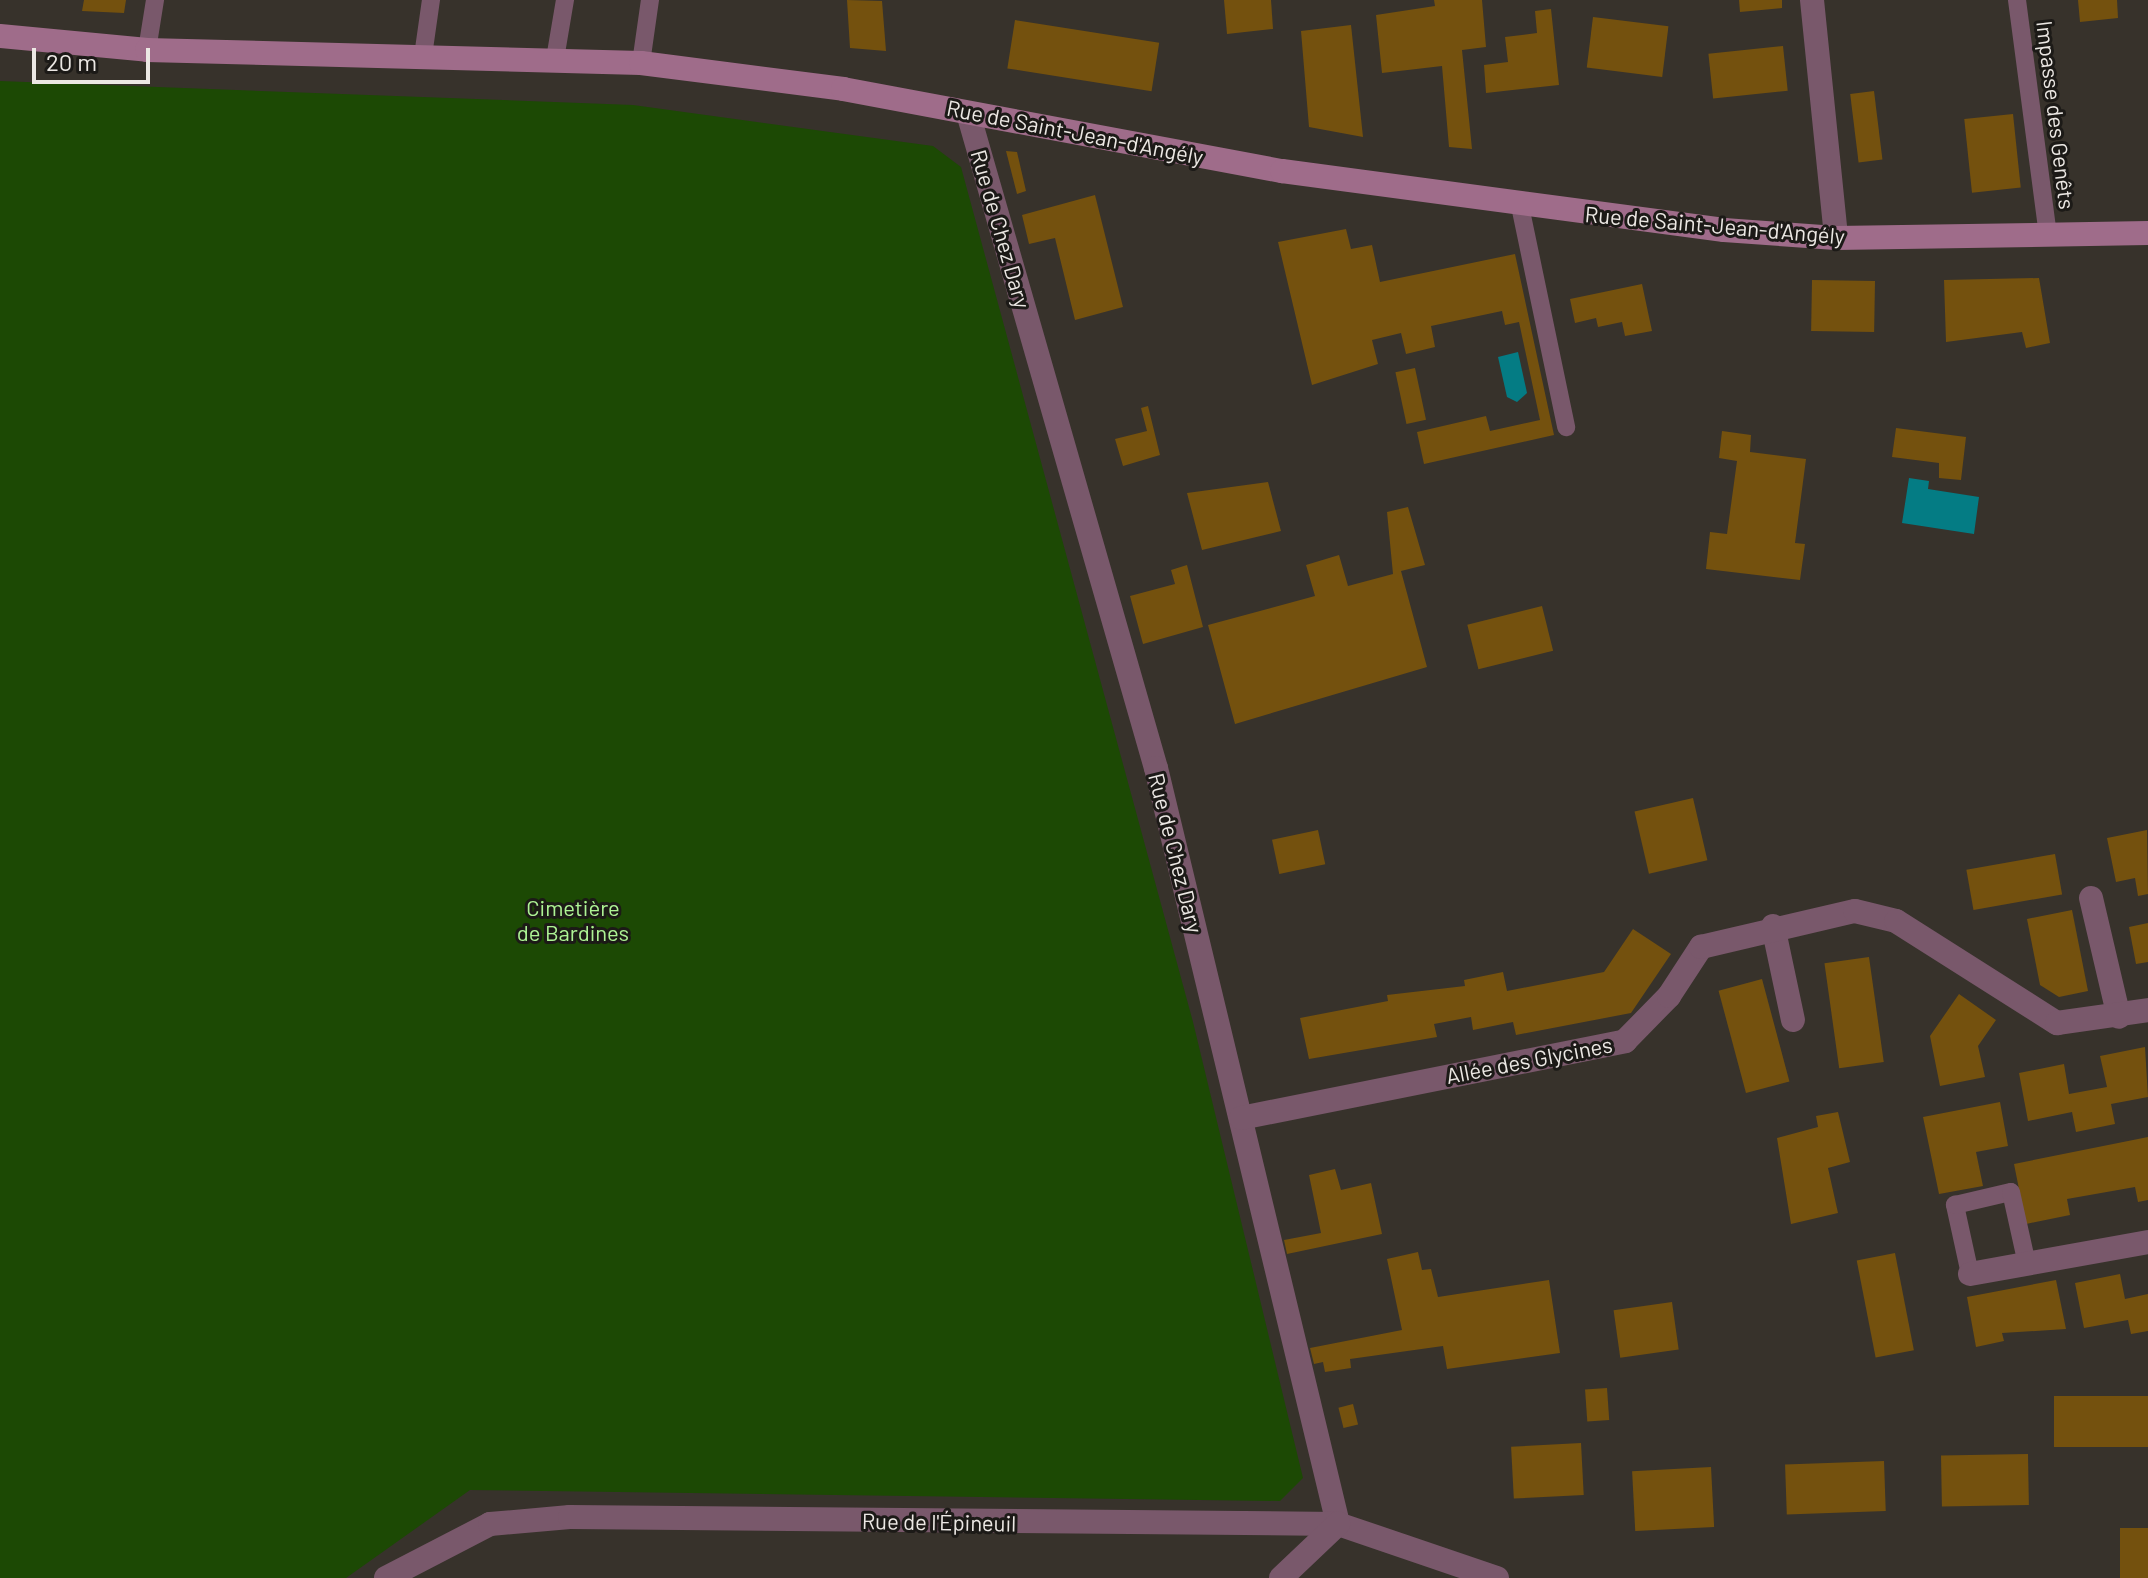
<!DOCTYPE html>
<html>
<head>
<meta charset="utf-8">
<style>
	body { margin:0 }
	#map { position:relative; width:2148px; height:1578px; overflow:hidden; background:#37322b; font-family:Barlow,sans-serif }
	div>[style] { position:absolute }
	.green>* { inset:0; background:#1c4904 }
	.water>* { inset:0; background:#047c84 }
	.building>* { inset:0; background:#74510e; transform-origin:0 0 }
	.lane>* { height:18px; margin:-9px; padding:0 9px; transform-origin:9px; border-radius:9px; background:#79586b }
	.street>* { height:24px; margin:-12px; padding:0 12px; transform-origin:12px; border-radius:12px; background:#79586b }
	.secondary>* { height:24px; margin:-12px; padding:0 12px; transform-origin:12px; border-radius:12px; background:#9f6c8a }
	span { translate:-50% -50%; white-space:nowrap; text-align:center; line-height:1.15; -webkit-text-stroke:6px #1c1a17; paint-order:stroke }
	.street-label { font-size:22px; color:#ece8e4 }
	.park-label { font-size:22px; color:#aef495 }
	.scale { position:absolute; left:32px; top:48px; width:118px; height:36px; box-sizing:border-box; border:4px solid #ece8e4; border-top:0; padding-left:10px; font-size:24px; line-height:28px; white-space:nowrap; color:#ece8e4; -webkit-text-stroke:6px #1c1a17; paint-order:stroke }
</style>
</head>
<body>
<div id="map">
	<div class="green">
		<i style="clip-path:polygon(0 81px,633px 105px,933px 146px,961px 167px,1193px 1022px,1303px 1478px,1280px 1501px,470px 1490px,346px 1578px,0 1578px)"></i>
	</div>
	<div class="water">
		<i style="clip-path:polygon(1518px 352px,1527px 393px,1517px 402px,1507px 397px,1498px 357px)"></i>
		<i style="clip-path:polygon(1909px 478px,1929px 481px,1928px 489px,1979px 497px,1974px 534px,1902px 523px)"></i>
	</div>
	<div class="building">
		<i style="clip-path:polygon(84px 0,126px 0,124px 13px,82px 11px)"></i>
		<i style="clip-path:polygon(847px 0,882px 1px,886px 51px,850px 48px)"></i>
		<i style="clip-path:polygon(1224px 0,1271px 0,1273px 29px,1227px 34px)"></i>
		<i style="clip-path:polygon(1434px 0,1482px 0,1486px 47px,1462px 50px,1472px 149px,1449px 147px,1442px 66px,1382px 73px,1376px 15px,1435px 6px)"></i>
		<i style="clip-path:polygon(1739px 0,1782px 0,1782px 8px,1740px 12px)"></i>
		<i style="clip-path:polygon(2078px 0,2117px 0,2118px 18px,2080px 22px)"></i>
		<i style="clip-path:polygon(1551px 9px,1559px 85px,1486px 93px,1484px 65px,1508px 62px,1505px 37px,1537px 33px,1535px 11px)"></i>
		<i style="left:1593px;top:17px;width:76px;height:51px;rotate:7deg"></i>
		<i style="left:1015px;top:20px;width:146px;height:49px;rotate:9deg"></i>
		<i style="clip-path:polygon(1351px 25px,1363px 137px,1309px 127px,1301px 31px)"></i>
		<i style="left:1783px;top:46px;width:45px;height:75px;rotate:84deg"></i>
		<i style="left:1874px;top:91px;width:69px;height:24px;rotate:83deg"></i>
		<i style="left:2013px;top:114px;width:74px;height:49px;rotate:84deg"></i>
		<i style="clip-path:polygon(1006px 151px,1017px 152px,1026px 191px,1017px 194px)"></i>
		<i style="clip-path:polygon(1095px 195px,1123px 307px,1075px 320px,1055px 238px,1029px 244px,1022px 215px)"></i>
		<i style="clip-path:polygon(1346px 229px,1351px 249px,1372px 245px,1380px 282px,1515px 254px,1554px 435px,1424px 464px,1417px 432px,1486px 416px,1490px 431px,1540px 420px,1519px 322px,1505px 325px,1502px 311px,1431px 326px,1435px 347px,1406px 354px,1401px 333px,1372px 340px,1378px 364px,1312px 385px,1278px 242px)"></i>
		<i style="clip-path:polygon(2039px 278px,2050px 343px,2026px 348px,2022px 332px,1946px 342px,1944px 280px)"></i>
		<i style="left:1875px;top:281px;width:51px;height:63px;rotate:91deg"></i>
		<i style="clip-path:polygon(1642px 284px,1652px 331px,1625px 336px,1622px 322px,1598px 327px,1596px 318px,1575px 323px,1570px 299px)"></i>
		<i style="left:1415px;top:368px;width:53px;height:20px;rotate:78deg"></i>
		<i style="clip-path:polygon(1148px 406px,1160px 455px,1123px 466px,1115px 439px,1147px 431px,1141px 408px)"></i>
		<i style="clip-path:polygon(1896px 428px,1966px 437px,1961px 480px,1939px 478px,1939px 463px,1892px 457px)"></i>
		<i style="clip-path:polygon(1722px 431px,1751px 435px,1750px 452px,1806px 459px,1795px 543px,1805px 544px,1800px 580px,1706px 569px,1710px 532px,1727px 534px,1737px 461px,1719px 458px)"></i>
		<i style="clip-path:polygon(1268px 482px,1281px 531px,1202px 550px,1187px 493px)"></i>
		<i style="clip-path:polygon(1408px 507px,1425px 565px,1401px 571px,1427px 667px,1235px 724px,1208px 625px,1315px 596px,1306px 565px,1339px 555px,1348px 586px,1393px 574px,1387px 512px)"></i>
		<i style="clip-path:polygon(1187px 565px,1203px 627px,1143px 644px,1130px 596px,1175px 584px,1171px 570px)"></i>
		<i style="left:1542px;top:606px;width:46px;height:77px;rotate:76deg"></i>
		<i style="left:1693px;top:798px;width:64px;height:60px;rotate:77deg"></i>
		<i style="left:1318px;top:830px;width:35px;height:47px;rotate:78deg"></i>
		<i style="clip-path:polygon(2147px 830px,2148px 894px,2138px 896px,2135px 878px,2116px 882px,2107px 838px)"></i>
		<i style="left:2055px;top:854px;width:41px;height:90px;rotate:80deg"></i>
		<i style="clip-path:polygon(2072px 910px,2088px 991px,2059px 997px,2040px 985px,2027px 919px)"></i>
		<i style="clip-path:polygon(2148px 923px,2148px 962px,2136px 964px,2129px 927px)"></i>
		<i style="clip-path:polygon(1633px 929px,1671px 954px,1631px 1013px,1516px 1035px,1513px 1022px,1473px 1030px,1471px 1017px,1434px 1024px,1437px 1037px,1309px 1059px,1300px 1018px,1388px 1001px,1387px 995px,1465px 986px,1464px 980px,1503px 972px,1507px 991px,1604px 972px)"></i>
		<i style="left:1869px;top:957px;width:106px;height:45px;rotate:82deg"></i>
		<i style="left:1762px;top:979px;width:106px;height:45px;rotate:75deg"></i>
		<i style="clip-path:polygon(1959px 994px,1996px 1020px,1978px 1046px,1985px 1077px,1940px 1086px,1930px 1036px)"></i>
		<i style="clip-path:polygon(2145px 1047px,2148px 1097px,2111px 1104px,2115px 1124px,2076px 1132px,2072px 1112px,2028px 1121px,2019px 1073px,2064px 1064px,2069px 1094px,2107px 1087px,2100px 1056px)"></i>
		<i style="clip-path:polygon(2000px 1102px,2008px 1146px,1976px 1152px,1983px 1186px,1939px 1194px,1923px 1117px)"></i>
		<i style="clip-path:polygon(1838px 1112px,1850px 1162px,1828px 1168px,1838px 1213px,1791px 1224px,1777px 1138px,1818px 1127px,1816px 1116px)"></i>
		<i style="clip-path:polygon(2148px 1137px,2148px 1200px,2138px 1202px,2135px 1187px,2067px 1199px,2070px 1215px,2026px 1224px,2014px 1164px)"></i>
		<i style="clip-path:polygon(1335px 1169px,1341px 1190px,1371px 1183px,1382px 1234px,1287px 1254px,1284px 1240px,1321px 1233px,1309px 1175px)"></i>
		<i style="clip-path:polygon(1418px 1252px,1422px 1270px,1431px 1269px,1438px 1297px,1549px 1280px,1560px 1353px,1447px 1369px,1443px 1346px,1350px 1359px,1351px 1368px,1325px 1372px,1323px 1362px,1314px 1364px,1310px 1348px,1402px 1330px,1387px 1259px)"></i>
		<i style="left:1895px;top:1253px;width:99px;height:39px;rotate:79deg"></i>
		<i style="clip-path:polygon(2120px 1274px,2125px 1299px,2148px 1294px,2148px 1331px,2131px 1334px,2128px 1320px,2084px 1328px,2075px 1283px)"></i>
		<i style="clip-path:polygon(2056px 1280px,2066px 1329px,2002px 1333px,2004px 1341px,1976px 1347px,1967px 1297px)"></i>
		<i style="left:1672px;top:1302px;width:48px;height:59px;rotate:82deg"></i>
		<i style="left:1607px;top:1388px;width:32px;height:22px;rotate:86deg"></i>
		<i style="left:2148px;top:1396px;width:51px;height:94px;rotate:90deg"></i>
		<i style="left:1353px;top:1404px;width:21px;height:15px;rotate:76deg"></i>
		<i style="left:1581px;top:1443px;width:52px;height:70px;rotate:87deg"></i>
		<i style="left:2028px;top:1454px;width:51px;height:87px;rotate:89deg"></i>
		<i style="left:1884px;top:1461px;width:50px;height:99px;rotate:88deg"></i>
		<i style="left:1711px;top:1467px;width:60px;height:79px;rotate:87deg"></i>
		<i style="left:2148px;top:1528px;width:50px;height:28px;rotate:90deg"></i>
	</div>
	<div class="lane">
		<i style="left:2017px;top:0;width:239px;rotate:82.5deg"></i>
		<i style="left:147px;top:50px;width:51px;rotate:-80.9deg"></i>
		<i style="left:423px;top:56px;width:57px;rotate:-81.9deg"></i>
		<i style="left:555px;top:59px;width:60px;rotate:-80.4deg"></i>
		<i style="left:641px;top:63px;width:64px;rotate:-81.9deg"></i>
		<i style="left:1520px;top:206px;width:226px;rotate:78.2deg"></i>
		<i style="left:1970px;top:1274px;width:71px;rotate:-102.3deg"></i>
		<i style="left:1955px;top:1205px;width:57px;rotate:-13.1deg"></i>
		<i style="left:2011px;top:1192px;width:74px;rotate:77.5deg"></i>
	</div>
	<div class="street">
		<i style="left:1812px;top:0;width:239px;rotate:84.2deg"></i>
		<i style="left:968px;top:113px;width:681px;rotate:73.99deg"></i>
		<i style="left:1156px;top:768px;width:778px;rotate:76.46deg"></i>
		<i style="left:2091px;top:898px;width:122px;rotate:76.8deg"></i>
		<i style="left:1773px;top:926px;width:96px;rotate:78deg"></i>
		<i style="left:1241px;top:1118px;width:392px;rotate:-11.3deg"></i>
		<i style="left:1625px;top:1041px;width:63px;rotate:-45.6deg"></i>
		<i style="left:1669px;top:996px;width:59px;rotate:-56.9deg"></i>
		<i style="left:1701px;top:947px;width:158px;rotate:-13.2deg"></i>
		<i style="left:1855px;top:911px;width:42px;rotate:13.7deg"></i>
		<i style="left:1896px;top:921px;width:191px;rotate:32.4deg"></i>
		<i style="left:2057px;top:1023px;width:92px;rotate:-8.1deg"></i>
		<i style="left:1970px;top:1274px;width:181px;rotate:-10.2deg"></i>
		<i style="left:386px;top:1578px;width:117px;rotate:-27.4deg"></i>
		<i style="left:490px;top:1524px;width:80px;rotate:-5deg"></i>
		<i style="left:570px;top:1517px;width:768px;rotate:0.52deg"></i>
		<i style="left:1338px;top:1524px;width:168px;rotate:18.8deg"></i>
		<i style="left:1281px;top:1578px;width:79px;rotate:-43.5deg"></i>
	</div>
	<div class="secondary">
		<i style="left:0;top:36px;width:148px;rotate:5.4deg"></i>
		<i style="left:147px;top:50px;width:494px;rotate:1.5deg"></i>
		<i style="left:641px;top:63px;width:204px;rotate:7.3deg"></i>
		<i style="left:843px;top:89px;width:447px;rotate:10.6deg"></i>
		<i style="left:1282px;top:171px;width:446px;rotate:7.6deg"></i>
		<i style="left:1724px;top:230px;width:112px;rotate:4.1deg"></i>
		<i style="left:1836px;top:238px;width:312px;rotate:-0.9deg"></i>
	</div>
	<div class="street-label">
		<span style="left:2056px;top:115px;rotate:83deg">Impasse des Genêts</span>
		<span style="left:1075px;top:132px;rotate:11deg">Rue de Saint-Jean-d'Angély</span>
		<span style="left:1715px;top:225px;rotate:5deg">Rue de Saint-Jean-d'Angély</span>
		<span style="left:1001px;top:229px;rotate:74deg">Rue de Chez Dary</span>
		<span style="left:1176px;top:853px;rotate:76deg">Rue de Chez Dary</span>
		<span style="left:1529px;top:1060px;rotate:-11deg">Allée des Glycines</span>
		<span style="left:939px;top:1522px;rotate:1deg">Rue de l'Épineuil</span>
	</div>
	<div class="park-label">
		<span style="left:573px;top:920px">Cimetière<br>de Bardines</span>
	</div>
	<div class="scale">20 m</div>
</div>
</body>
</html>
